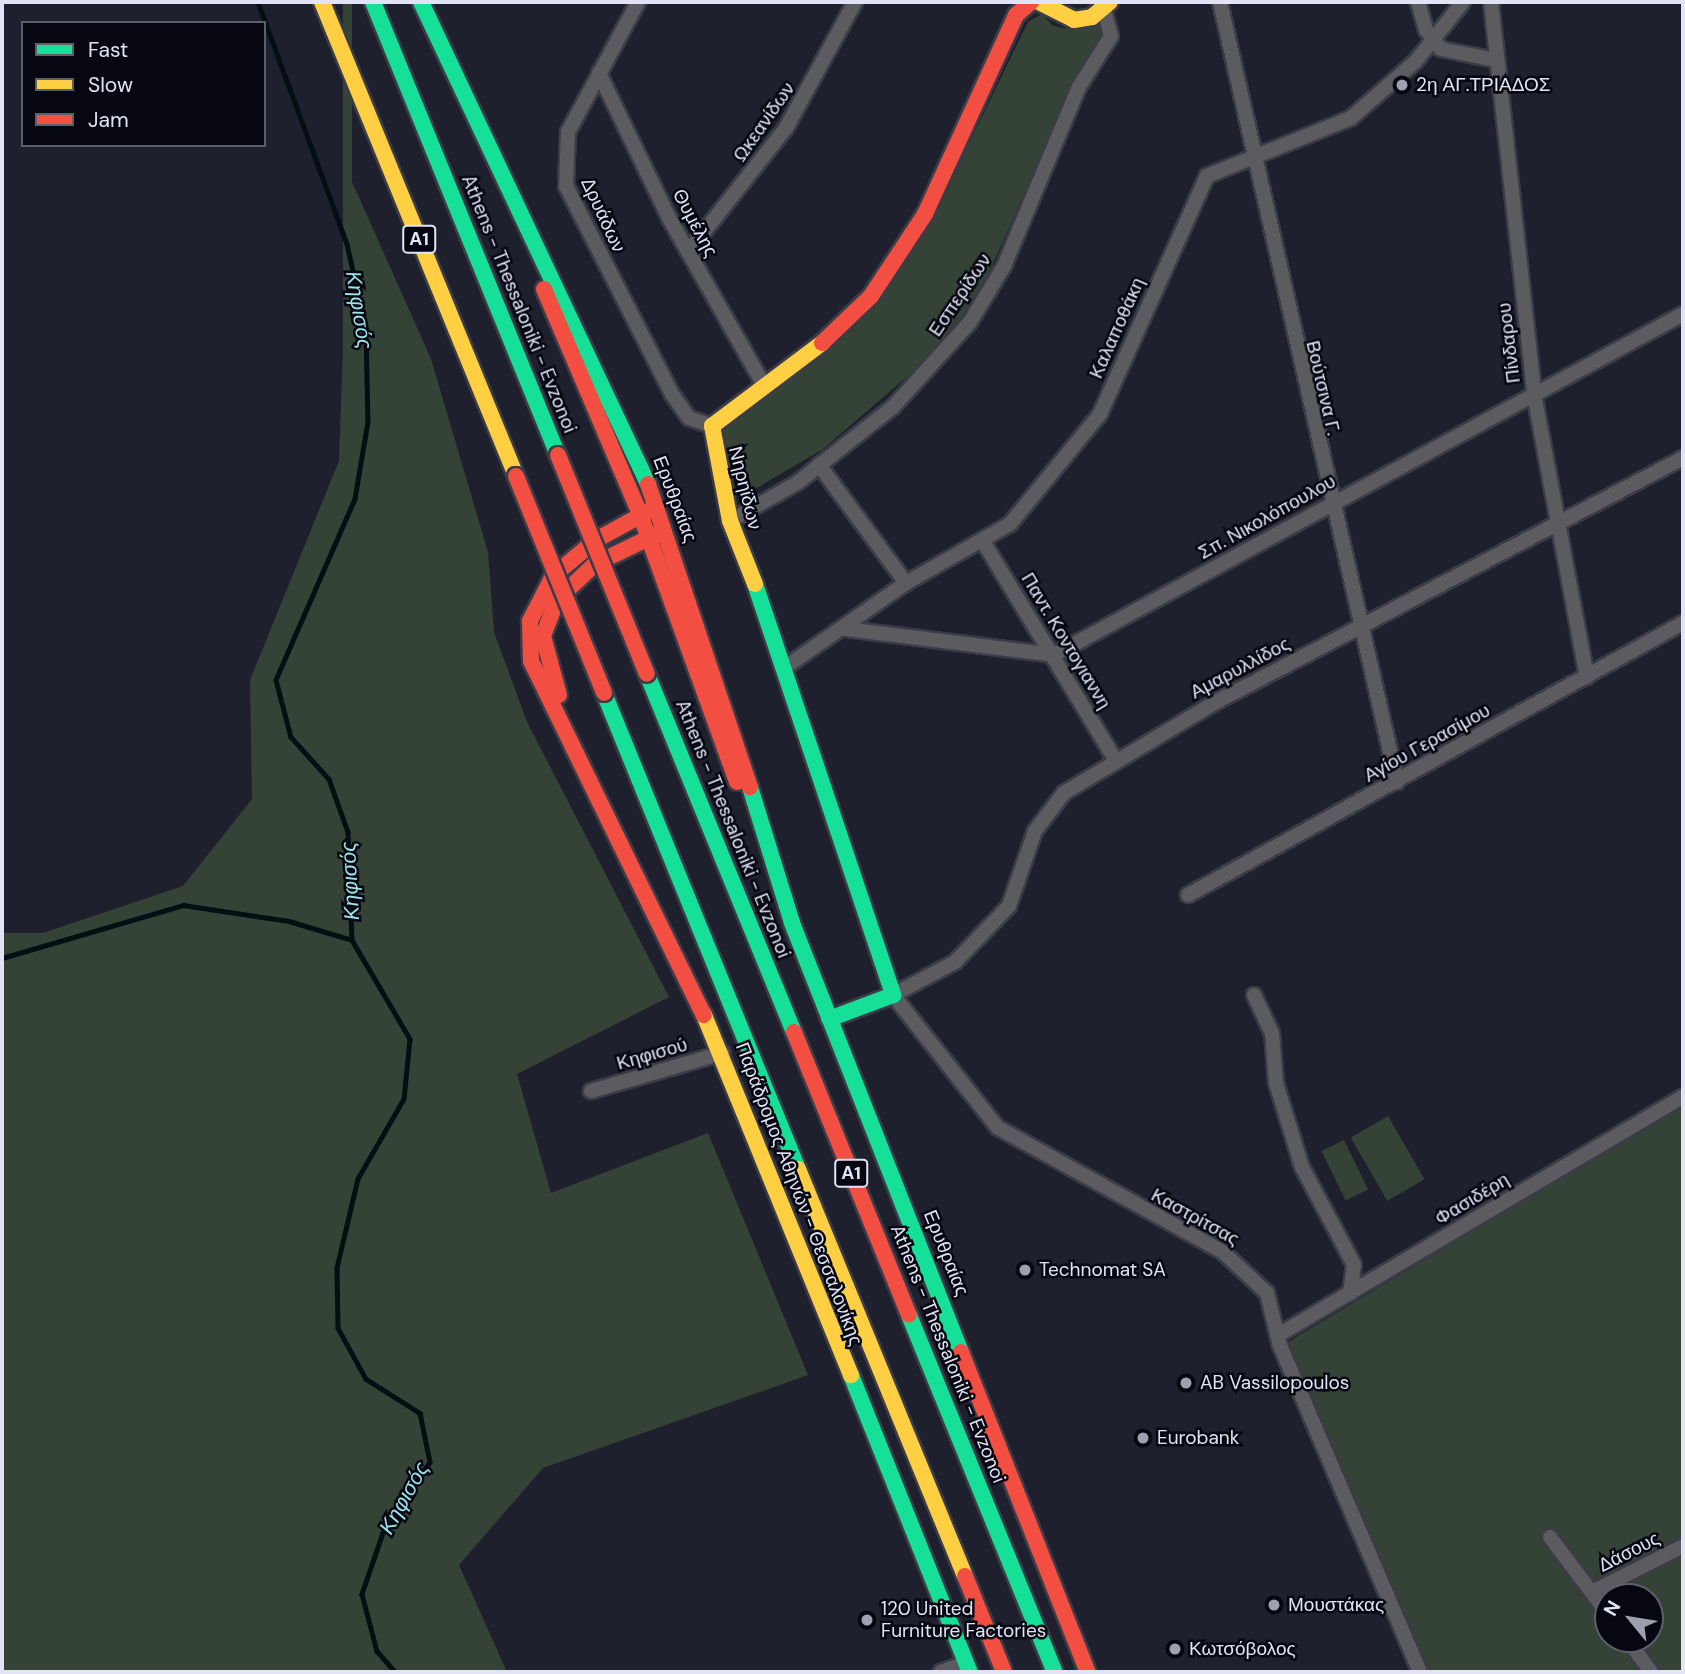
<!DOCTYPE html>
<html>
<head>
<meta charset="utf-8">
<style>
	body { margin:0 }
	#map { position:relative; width:1685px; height:1674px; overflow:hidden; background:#1f202d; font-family:"DM Sans",sans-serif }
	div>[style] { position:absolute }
	.green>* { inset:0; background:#354337; transform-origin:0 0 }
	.stream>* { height:4.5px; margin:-2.25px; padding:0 2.25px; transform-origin:2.25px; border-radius:2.25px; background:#030f12 }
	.roads { filter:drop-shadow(2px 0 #3b3c48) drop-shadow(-2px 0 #3b3c48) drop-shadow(0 2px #3b3c48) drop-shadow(0 -2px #3b3c48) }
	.street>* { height:14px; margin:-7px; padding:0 7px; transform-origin:7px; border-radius:7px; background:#5b5b60 }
	.fast>* { height:16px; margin:-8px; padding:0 8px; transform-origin:8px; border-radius:8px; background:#16e098 }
	.slow>* { height:16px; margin:-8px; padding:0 8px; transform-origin:8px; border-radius:8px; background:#ffcf43 }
	.jam>* { height:16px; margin:-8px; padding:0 8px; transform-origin:8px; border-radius:8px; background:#f24e42 }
	.bridges { filter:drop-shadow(2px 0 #3b3c48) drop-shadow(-2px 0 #3b3c48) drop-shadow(0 2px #3b3c48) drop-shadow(0 -2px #3b3c48) }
	.jam-bridge>* { height:16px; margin:-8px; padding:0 8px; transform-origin:8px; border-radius:8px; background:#f24e42 }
	.dots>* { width:19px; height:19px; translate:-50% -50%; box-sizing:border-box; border:4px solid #060711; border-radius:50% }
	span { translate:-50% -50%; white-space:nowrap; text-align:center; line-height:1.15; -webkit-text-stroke:5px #060711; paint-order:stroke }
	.shield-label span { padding:2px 5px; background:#060711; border:2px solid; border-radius:5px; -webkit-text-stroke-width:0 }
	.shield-label { font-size:18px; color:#e2e4f5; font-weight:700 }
	.poi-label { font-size:19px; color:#e2e4f5 }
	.left { translate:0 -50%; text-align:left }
	.street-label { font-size:19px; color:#e2e4f5 }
	.water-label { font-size:21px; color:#9be4ea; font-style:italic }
	.frame { position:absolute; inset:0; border:4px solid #e2e4f5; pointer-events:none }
	.legend { position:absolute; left:21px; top:21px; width:245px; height:126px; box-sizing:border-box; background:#060711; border:2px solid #5e5f6c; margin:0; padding:9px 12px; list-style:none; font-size:21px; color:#e2e4f5 }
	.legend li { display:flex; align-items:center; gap:14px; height:35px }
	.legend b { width:35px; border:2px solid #5e5f6c }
	.north { position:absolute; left:1594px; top:1583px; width:70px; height:70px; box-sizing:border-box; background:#060711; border:2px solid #5e5f6c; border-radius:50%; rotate:300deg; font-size:19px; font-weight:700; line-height:28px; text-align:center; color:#e2e4f5 }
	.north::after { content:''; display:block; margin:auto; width:24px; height:32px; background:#9e9faf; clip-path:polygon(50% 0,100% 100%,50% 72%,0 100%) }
</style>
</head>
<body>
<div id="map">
	<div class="green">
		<i style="left:343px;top:2px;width:9px;height:1804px"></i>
		<i style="clip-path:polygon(1042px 14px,1053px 26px,1069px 29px,1098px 19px,1101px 36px,1080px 69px,975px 304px,916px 369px,823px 449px,743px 496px,721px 430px,863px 317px,929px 226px,1028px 22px)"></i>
		<i style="clip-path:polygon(349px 175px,431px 359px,488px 552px,494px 632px,527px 722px,669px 997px,517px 1074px,551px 1193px,708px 1133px,808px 1375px,543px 1468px,459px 1565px,507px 1672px,2px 1672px,2px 933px,43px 933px,183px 886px,252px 799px,250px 680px,339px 461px)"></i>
		<i style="clip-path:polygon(evenodd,1683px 1105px,1683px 1672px,1430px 1672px,1288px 1342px,1683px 1105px,1608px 1597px,1650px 1597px,1650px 1639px,1608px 1639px,1608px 1597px)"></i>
		<i style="left:1388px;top:1116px;width:73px;height:43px;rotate:60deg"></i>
		<i style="left:1344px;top:1140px;width:55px;height:25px;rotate:64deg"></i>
	</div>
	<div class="stream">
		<i style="left:258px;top:2px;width:258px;rotate:69.8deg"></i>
		<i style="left:347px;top:244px;width:87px;rotate:77.4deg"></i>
		<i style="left:366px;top:329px;width:93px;rotate:88.8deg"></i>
		<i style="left:368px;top:422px;width:78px;rotate:99.6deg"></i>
		<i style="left:355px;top:499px;width:197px;rotate:113.6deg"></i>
		<i style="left:276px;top:680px;width:59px;rotate:75.3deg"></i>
		<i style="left:291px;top:737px;width:57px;rotate:47.9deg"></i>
		<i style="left:329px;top:779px;width:56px;rotate:70.3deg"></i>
		<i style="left:348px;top:832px;width:108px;rotate:87.9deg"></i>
		<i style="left:352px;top:940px;width:115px;rotate:59.6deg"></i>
		<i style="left:410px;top:1039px;width:60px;rotate:95.7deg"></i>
		<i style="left:404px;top:1099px;width:92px;rotate:119.9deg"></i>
		<i style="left:358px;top:1179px;width:91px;rotate:103.3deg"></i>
		<i style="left:337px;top:1268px;width:60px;rotate:89deg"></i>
		<i style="left:338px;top:1328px;width:58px;rotate:61.2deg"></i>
		<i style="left:366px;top:1379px;width:64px;rotate:32.2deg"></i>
		<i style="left:420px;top:1413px;width:50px;rotate:78.5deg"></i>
		<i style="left:430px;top:1462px;width:85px;rotate:123.5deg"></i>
		<i style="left:383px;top:1533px;width:65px;rotate:109deg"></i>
		<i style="left:362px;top:1594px;width:59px;rotate:75.3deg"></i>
		<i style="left:377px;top:1651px;width:28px;rotate:49deg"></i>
		<i style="left:2px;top:958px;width:189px;rotate:-16.3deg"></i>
		<i style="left:183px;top:905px;width:107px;rotate:8.6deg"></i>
		<i style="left:289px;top:921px;width:66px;rotate:16.8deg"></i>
	</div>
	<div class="roads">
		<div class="street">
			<i style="left:638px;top:2px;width:148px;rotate:118.3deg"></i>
			<i style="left:568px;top:132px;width:54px;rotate:92.1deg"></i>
			<i style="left:566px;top:186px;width:233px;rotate:63deg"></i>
			<i style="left:672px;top:394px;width:29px;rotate:55deg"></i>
			<i style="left:689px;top:418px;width:24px;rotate:19deg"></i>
			<i style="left:1220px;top:2px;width:800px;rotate:77.21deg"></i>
			<i style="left:1418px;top:2px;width:29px;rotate:74deg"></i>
			<i style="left:1426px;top:30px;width:24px;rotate:52deg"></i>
			<i style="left:1441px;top:49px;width:55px;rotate:11.5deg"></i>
			<i style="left:1491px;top:2px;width:394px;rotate:83.7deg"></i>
			<i style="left:1534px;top:394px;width:288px;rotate:79.4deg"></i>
			<i style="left:599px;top:73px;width:161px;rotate:64.2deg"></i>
			<i style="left:669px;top:218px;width:194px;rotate:60.4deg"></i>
			<i style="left:688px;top:252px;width:158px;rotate:-51.7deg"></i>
			<i style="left:786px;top:128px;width:144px;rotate:-61.3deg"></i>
			<i style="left:819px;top:465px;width:147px;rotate:53.6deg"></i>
			<i style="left:730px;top:521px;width:77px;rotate:-29.6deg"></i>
			<i style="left:797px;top:483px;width:122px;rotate:-38.4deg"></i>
			<i style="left:893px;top:407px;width:115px;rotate:-47.8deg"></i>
			<i style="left:970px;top:322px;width:66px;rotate:-58.7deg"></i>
			<i style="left:1004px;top:266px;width:194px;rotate:-67.3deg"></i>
			<i style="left:1079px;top:87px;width:60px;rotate:-57.9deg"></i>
			<i style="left:1111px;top:36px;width:28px;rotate:-105deg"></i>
			<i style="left:984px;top:543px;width:253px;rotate:58.8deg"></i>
			<i style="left:846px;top:629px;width:210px;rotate:7.1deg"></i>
			<i style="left:1054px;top:655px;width:715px;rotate:-28.46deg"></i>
			<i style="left:787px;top:666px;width:145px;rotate:-34.9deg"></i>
			<i style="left:906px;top:583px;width:120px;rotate:-29.6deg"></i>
			<i style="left:1010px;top:524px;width:142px;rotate:-50.7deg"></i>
			<i style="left:1100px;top:414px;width:261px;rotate:-65.8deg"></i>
			<i style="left:1207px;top:176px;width:155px;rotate:-21.9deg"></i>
			<i style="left:1351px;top:118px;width:86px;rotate:-41.2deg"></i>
			<i style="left:1416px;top:61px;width:75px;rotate:-51.5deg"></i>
			<i style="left:1188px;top:895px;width:565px;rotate:-28.79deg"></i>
			<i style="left:1254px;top:995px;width:42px;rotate:64.7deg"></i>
			<i style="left:1272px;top:1033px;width:50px;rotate:85.4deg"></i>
			<i style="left:1276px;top:1083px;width:88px;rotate:72.8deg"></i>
			<i style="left:1302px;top:1167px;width:111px;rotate:62deg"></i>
			<i style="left:1354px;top:1265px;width:29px;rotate:98deg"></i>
			<i style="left:591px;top:1091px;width:137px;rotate:-16.1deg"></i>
			<i style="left:1280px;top:1334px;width:468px;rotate:-30.5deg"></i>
			<i style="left:1550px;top:1537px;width:96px;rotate:53deg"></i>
			<i style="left:1592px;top:1592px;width:102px;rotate:-26.8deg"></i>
			<i style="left:1627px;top:1639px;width:41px;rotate:54deg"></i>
			<i style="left:941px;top:1672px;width:27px;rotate:-20deg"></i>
			<i style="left:1420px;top:1672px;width:355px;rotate:-113.2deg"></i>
			<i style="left:1280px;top:1346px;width:55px;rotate:-103.8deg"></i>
			<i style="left:1267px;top:1293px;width:60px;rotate:-137deg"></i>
			<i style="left:1223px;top:1252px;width:257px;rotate:-151.1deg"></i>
			<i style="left:998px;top:1128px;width:169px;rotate:-128.3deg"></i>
			<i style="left:893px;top:995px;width:70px;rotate:-28deg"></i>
			<i style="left:955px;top:962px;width:78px;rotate:-46deg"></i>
			<i style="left:1009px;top:906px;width:79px;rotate:-70.9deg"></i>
			<i style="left:1035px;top:831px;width:48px;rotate:-52.7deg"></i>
			<i style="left:1064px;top:793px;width:179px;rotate:-30.9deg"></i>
			<i style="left:1218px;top:701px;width:525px;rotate:-27.59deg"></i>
		</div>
		<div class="fast">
			<i style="left:373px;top:2px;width:489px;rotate:67.8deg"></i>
			<i style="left:421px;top:2px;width:533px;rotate:64.78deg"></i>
			<i style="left:755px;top:584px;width:434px;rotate:71.4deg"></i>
			<i style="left:893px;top:995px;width:68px;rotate:159.4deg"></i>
			<i style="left:647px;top:674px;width:387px;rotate:67.7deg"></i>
			<i style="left:604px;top:693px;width:514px;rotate:67.83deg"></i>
			<i style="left:750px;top:787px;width:142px;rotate:72.8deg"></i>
			<i style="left:792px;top:923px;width:461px;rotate:68.5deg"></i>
			<i style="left:909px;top:1315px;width:386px;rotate:67.8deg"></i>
			<i style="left:851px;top:1375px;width:320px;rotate:68.2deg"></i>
		</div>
		<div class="slow">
			<i style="left:322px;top:2px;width:512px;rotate:67.74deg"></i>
			<i style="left:1039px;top:2px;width:39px;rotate:27deg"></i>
			<i style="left:1074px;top:20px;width:18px;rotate:-9deg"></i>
			<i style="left:1092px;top:17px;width:23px;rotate:-40deg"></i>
			<i style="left:755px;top:584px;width:68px;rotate:-111.6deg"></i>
			<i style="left:730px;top:521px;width:97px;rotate:-100.7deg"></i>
			<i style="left:712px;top:426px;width:138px;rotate:-37deg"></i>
			<i style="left:704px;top:1015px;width:389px;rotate:67.8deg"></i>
			<i style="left:798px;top:1169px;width:440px;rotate:67.7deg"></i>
		</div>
		<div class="jam">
			<i style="left:544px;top:289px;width:245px;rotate:66.9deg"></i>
			<i style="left:640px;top:514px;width:285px;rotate:70.1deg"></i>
			<i style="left:822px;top:343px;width:68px;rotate:-43.8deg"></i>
			<i style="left:871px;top:296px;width:98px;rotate:-56.6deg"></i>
			<i style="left:925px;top:214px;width:219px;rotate:-65.4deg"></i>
			<i style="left:1016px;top:15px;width:20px;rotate:-41deg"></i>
			<i style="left:648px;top:484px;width:320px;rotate:71.4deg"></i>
			<i style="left:656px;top:507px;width:68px;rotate:151.2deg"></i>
			<i style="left:596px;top:540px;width:56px;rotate:140.1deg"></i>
			<i style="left:553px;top:576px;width:51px;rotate:117.1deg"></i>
			<i style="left:530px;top:621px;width:40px;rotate:88.6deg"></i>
			<i style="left:531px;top:661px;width:394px;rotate:64deg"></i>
			<i style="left:559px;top:695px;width:61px;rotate:-105.2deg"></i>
			<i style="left:543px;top:636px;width:39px;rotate:-69deg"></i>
			<i style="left:557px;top:600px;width:52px;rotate:-43.5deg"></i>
			<i style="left:595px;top:564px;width:69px;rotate:-25.8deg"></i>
			<i style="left:794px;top:1032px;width:305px;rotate:67.9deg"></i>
			<i style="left:961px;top:1352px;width:344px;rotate:68.4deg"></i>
			<i style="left:965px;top:1576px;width:104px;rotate:67.9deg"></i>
		</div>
	</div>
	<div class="bridges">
		<div class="jam-bridge">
			<i style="left:558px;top:455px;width:236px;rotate:67.9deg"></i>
			<i style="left:516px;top:476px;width:234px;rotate:67.9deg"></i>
		</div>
	</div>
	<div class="dots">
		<i style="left:1402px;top:85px;background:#9e9faf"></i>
		<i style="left:1025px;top:1270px;background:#9e9faf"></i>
		<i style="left:1186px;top:1383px;background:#9e9faf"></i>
		<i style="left:1143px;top:1438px;background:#9e9faf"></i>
		<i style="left:1274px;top:1605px;background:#9e9faf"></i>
		<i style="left:867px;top:1620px;background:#9e9faf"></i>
		<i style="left:1175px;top:1649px;background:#9e9faf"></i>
	</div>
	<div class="shield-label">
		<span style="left:419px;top:239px">Α1</span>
		<span style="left:851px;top:1173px">Α1</span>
	</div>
	<div class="poi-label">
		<span class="left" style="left:1416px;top:85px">2η ΑΓ.ΤΡΙΑΔΟΣ</span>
		<span class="left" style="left:1039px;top:1270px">Technomat SA</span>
		<span class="left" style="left:1200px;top:1383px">AB Vassilopoulos</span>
		<span class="left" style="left:1157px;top:1438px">Eurobank</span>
		<span class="left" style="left:1288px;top:1605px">Μουστάκας</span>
		<span class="left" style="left:881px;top:1620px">120 United<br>Furniture Factories</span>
		<span class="left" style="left:1189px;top:1649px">Κωτσόβολος</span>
	</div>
	<div class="street-label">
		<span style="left:764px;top:122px;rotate:-55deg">Ωκεανίδων</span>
		<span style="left:603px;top:215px;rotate:65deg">Δρυάδων</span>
		<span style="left:695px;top:223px;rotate:62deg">Θυμέλης</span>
		<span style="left:960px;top:295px;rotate:-56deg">Εσπερίδων</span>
		<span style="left:519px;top:304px;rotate:68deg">Athens - Thessaloniki - Evzonoi</span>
		<span style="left:1117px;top:328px;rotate:-66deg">Καλαποθάκη</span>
		<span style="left:1509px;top:343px;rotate:-97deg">Πίνδαρου</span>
		<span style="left:1323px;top:388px;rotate:77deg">Βούτσινα Γ.</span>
		<span style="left:745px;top:488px;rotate:76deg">Νηρηϊδων</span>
		<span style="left:675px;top:499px;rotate:69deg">Ερυθραίας</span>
		<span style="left:1267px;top:517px;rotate:-29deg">Σπ. Νικολόπουλου</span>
		<span style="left:1066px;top:641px;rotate:59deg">Παντ. Κοντογιαννη</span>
		<span style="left:1240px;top:668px;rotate:-28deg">Αμαρυλλίδος</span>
		<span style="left:1427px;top:743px;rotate:-29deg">Αγίου Γερασίμου</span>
		<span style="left:733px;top:829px;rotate:68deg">Athens - Thessaloniki - Evzonoi</span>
		<span style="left:652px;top:1054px;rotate:-16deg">Κηφισού</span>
		<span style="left:799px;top:1194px;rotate:69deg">Παράδρομος Αθηνών - Θεσσαλονίκης</span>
		<span style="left:1472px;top:1199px;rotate:-31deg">Φασιδέρη</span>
		<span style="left:1195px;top:1217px;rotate:29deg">Καστρίτσας</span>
		<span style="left:946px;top:1253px;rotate:68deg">Ερυθραίας</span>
		<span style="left:948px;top:1354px;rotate:68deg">Athens - Thessaloniki - Evzonoi</span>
		<span style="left:1629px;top:1552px;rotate:-27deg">Δάσους</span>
	</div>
	<div class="water-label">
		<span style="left:359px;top:310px;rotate:81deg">Κηφισός</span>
		<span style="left:350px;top:881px;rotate:-93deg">Κηφισός</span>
		<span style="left:404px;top:1498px;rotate:-61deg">Κηφισός</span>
	</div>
	<div class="frame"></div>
	<ul class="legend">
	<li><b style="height:9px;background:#16e098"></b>Fast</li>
	<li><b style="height:9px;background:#ffcf43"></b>Slow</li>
	<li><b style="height:9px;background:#f24e42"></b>Jam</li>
	</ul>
	<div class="north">N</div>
</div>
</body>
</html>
